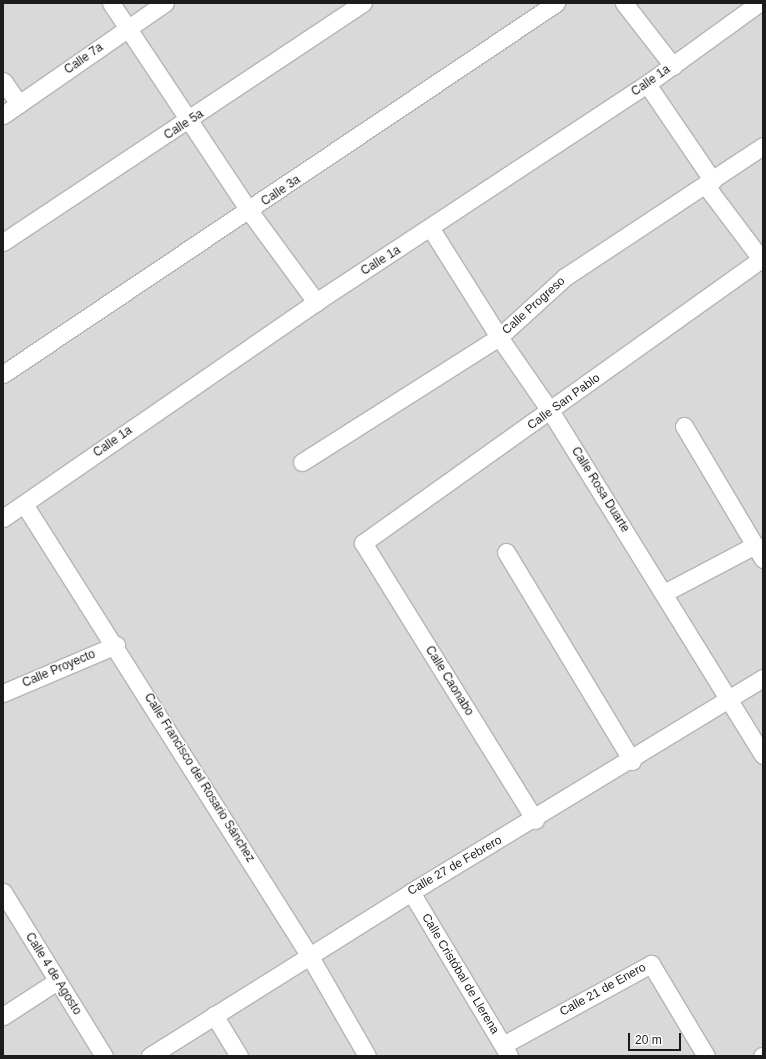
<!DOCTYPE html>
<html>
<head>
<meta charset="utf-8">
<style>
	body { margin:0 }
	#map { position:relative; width:766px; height:1059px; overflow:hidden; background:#ede2e4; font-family:Helvetica,sans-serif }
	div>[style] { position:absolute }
	.residential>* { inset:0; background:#dad9da; transform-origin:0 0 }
	.roads { filter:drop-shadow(1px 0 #b5b5b5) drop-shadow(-1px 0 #b5b5b5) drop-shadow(0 1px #b5b5b5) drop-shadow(0 -1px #b5b5b5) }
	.minor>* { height:17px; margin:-8.5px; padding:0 8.5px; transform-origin:8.5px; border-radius:8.5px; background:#fff }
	span { translate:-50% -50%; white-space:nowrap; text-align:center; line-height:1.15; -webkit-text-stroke:3px #fff; paint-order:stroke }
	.street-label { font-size:12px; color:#1c1c1c }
	.frame { position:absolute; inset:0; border:4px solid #1c1c1c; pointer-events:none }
	.scale { position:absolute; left:628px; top:1033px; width:53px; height:18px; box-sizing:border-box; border:2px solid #1c1c1c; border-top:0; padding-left:5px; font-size:12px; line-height:14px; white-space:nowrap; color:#1c1c1c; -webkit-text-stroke:3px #fff; paint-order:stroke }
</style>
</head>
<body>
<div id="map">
	<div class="residential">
		<i style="left:3px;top:3px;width:760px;height:1053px"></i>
	</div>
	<div class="roads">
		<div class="minor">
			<i style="left:111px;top:3px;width:251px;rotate:56.4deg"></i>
			<i style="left:250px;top:212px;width:112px;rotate:53.7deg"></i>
			<i style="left:624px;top:3px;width:80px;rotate:52.1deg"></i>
			<i style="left:3px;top:81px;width:28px;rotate:55deg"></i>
			<i style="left:647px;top:84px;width:117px;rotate:55.8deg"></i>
			<i style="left:3px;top:115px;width:197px;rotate:-34.7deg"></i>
			<i style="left:706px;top:186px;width:91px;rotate:53deg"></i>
			<i style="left:431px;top:229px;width:128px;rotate:57.8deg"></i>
			<i style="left:499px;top:337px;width:91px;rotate:55.3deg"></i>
			<i style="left:551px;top:412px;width:403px;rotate:58.3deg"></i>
			<i style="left:3px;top:242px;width:432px;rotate:-33.6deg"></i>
			<i style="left:3px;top:374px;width:666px;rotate:-33.86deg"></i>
			<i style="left:684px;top:426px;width:155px;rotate:59.3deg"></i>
			<i style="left:302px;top:462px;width:233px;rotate:-32.4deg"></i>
			<i style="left:499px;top:337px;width:89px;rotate:-42.3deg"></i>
			<i style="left:565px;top:277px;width:237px;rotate:-33.5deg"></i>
			<i style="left:24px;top:504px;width:534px;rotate:57.71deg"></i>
			<i style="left:309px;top:955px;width:116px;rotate:60.1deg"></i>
			<i style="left:3px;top:518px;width:380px;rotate:-34.6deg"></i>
			<i style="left:316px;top:302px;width:396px;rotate:-33.4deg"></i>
			<i style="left:647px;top:84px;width:138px;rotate:-35.9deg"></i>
			<i style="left:506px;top:552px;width:244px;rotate:58.9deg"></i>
			<i style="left:664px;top:593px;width:103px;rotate:-27.8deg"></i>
			<i style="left:3px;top:693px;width:123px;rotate:-23deg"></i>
			<i style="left:535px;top:820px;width:326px;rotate:-121.8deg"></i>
			<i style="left:363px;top:543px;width:491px;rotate:-35.5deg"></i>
			<i style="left:3px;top:892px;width:193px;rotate:58.4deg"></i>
			<i style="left:411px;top:892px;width:191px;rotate:59.1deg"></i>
			<i style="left:214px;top:1015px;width:48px;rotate:58.6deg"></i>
			<i style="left:3px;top:1016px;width:64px;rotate:-32.9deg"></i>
			<i style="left:503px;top:1045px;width:169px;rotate:-28.7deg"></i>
			<i style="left:651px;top:964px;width:107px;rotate:59.1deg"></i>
			<i style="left:150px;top:1056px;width:308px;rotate:-32.1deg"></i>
			<i style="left:411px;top:892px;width:412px;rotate:-31.3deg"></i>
			<i style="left:762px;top:1056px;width:1px"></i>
		</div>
	</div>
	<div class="street-label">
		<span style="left:84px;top:59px;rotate:-35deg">Calle 7a</span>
		<span style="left:651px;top:81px;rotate:-35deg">Calle 1a</span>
		<span style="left:184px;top:125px;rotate:-33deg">Calle 5a</span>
		<span style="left:281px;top:191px;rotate:-34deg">Calle 3a</span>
		<span style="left:381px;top:261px;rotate:-32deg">Calle 1a</span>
		<span style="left:534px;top:306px;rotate:-42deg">Calle Progreso</span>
		<span style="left:564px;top:402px;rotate:-36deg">Calle San Pablo</span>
		<span style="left:113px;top:442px;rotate:-35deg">Calle 1a</span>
		<span style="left:600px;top:490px;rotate:58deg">Calle Rosa Duarte</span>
		<span style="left:59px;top:669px;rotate:-23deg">Calle Proyecto</span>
		<span style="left:449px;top:681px;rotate:58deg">Calle Caonabo</span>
		<span style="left:199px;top:778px;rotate:58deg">Calle Francisco del Rosario Sánchez</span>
		<span style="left:455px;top:866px;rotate:-30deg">Calle 27 de Febrero</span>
		<span style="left:53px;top:974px;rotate:58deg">Calle 4 de Agosto</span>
		<span style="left:460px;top:974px;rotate:59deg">Calle Cristóbal de Llerena</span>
		<span style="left:603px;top:990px;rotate:-29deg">Calle 21 de Enero</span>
	</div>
	<div class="frame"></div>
	<div class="scale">20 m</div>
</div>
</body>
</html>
